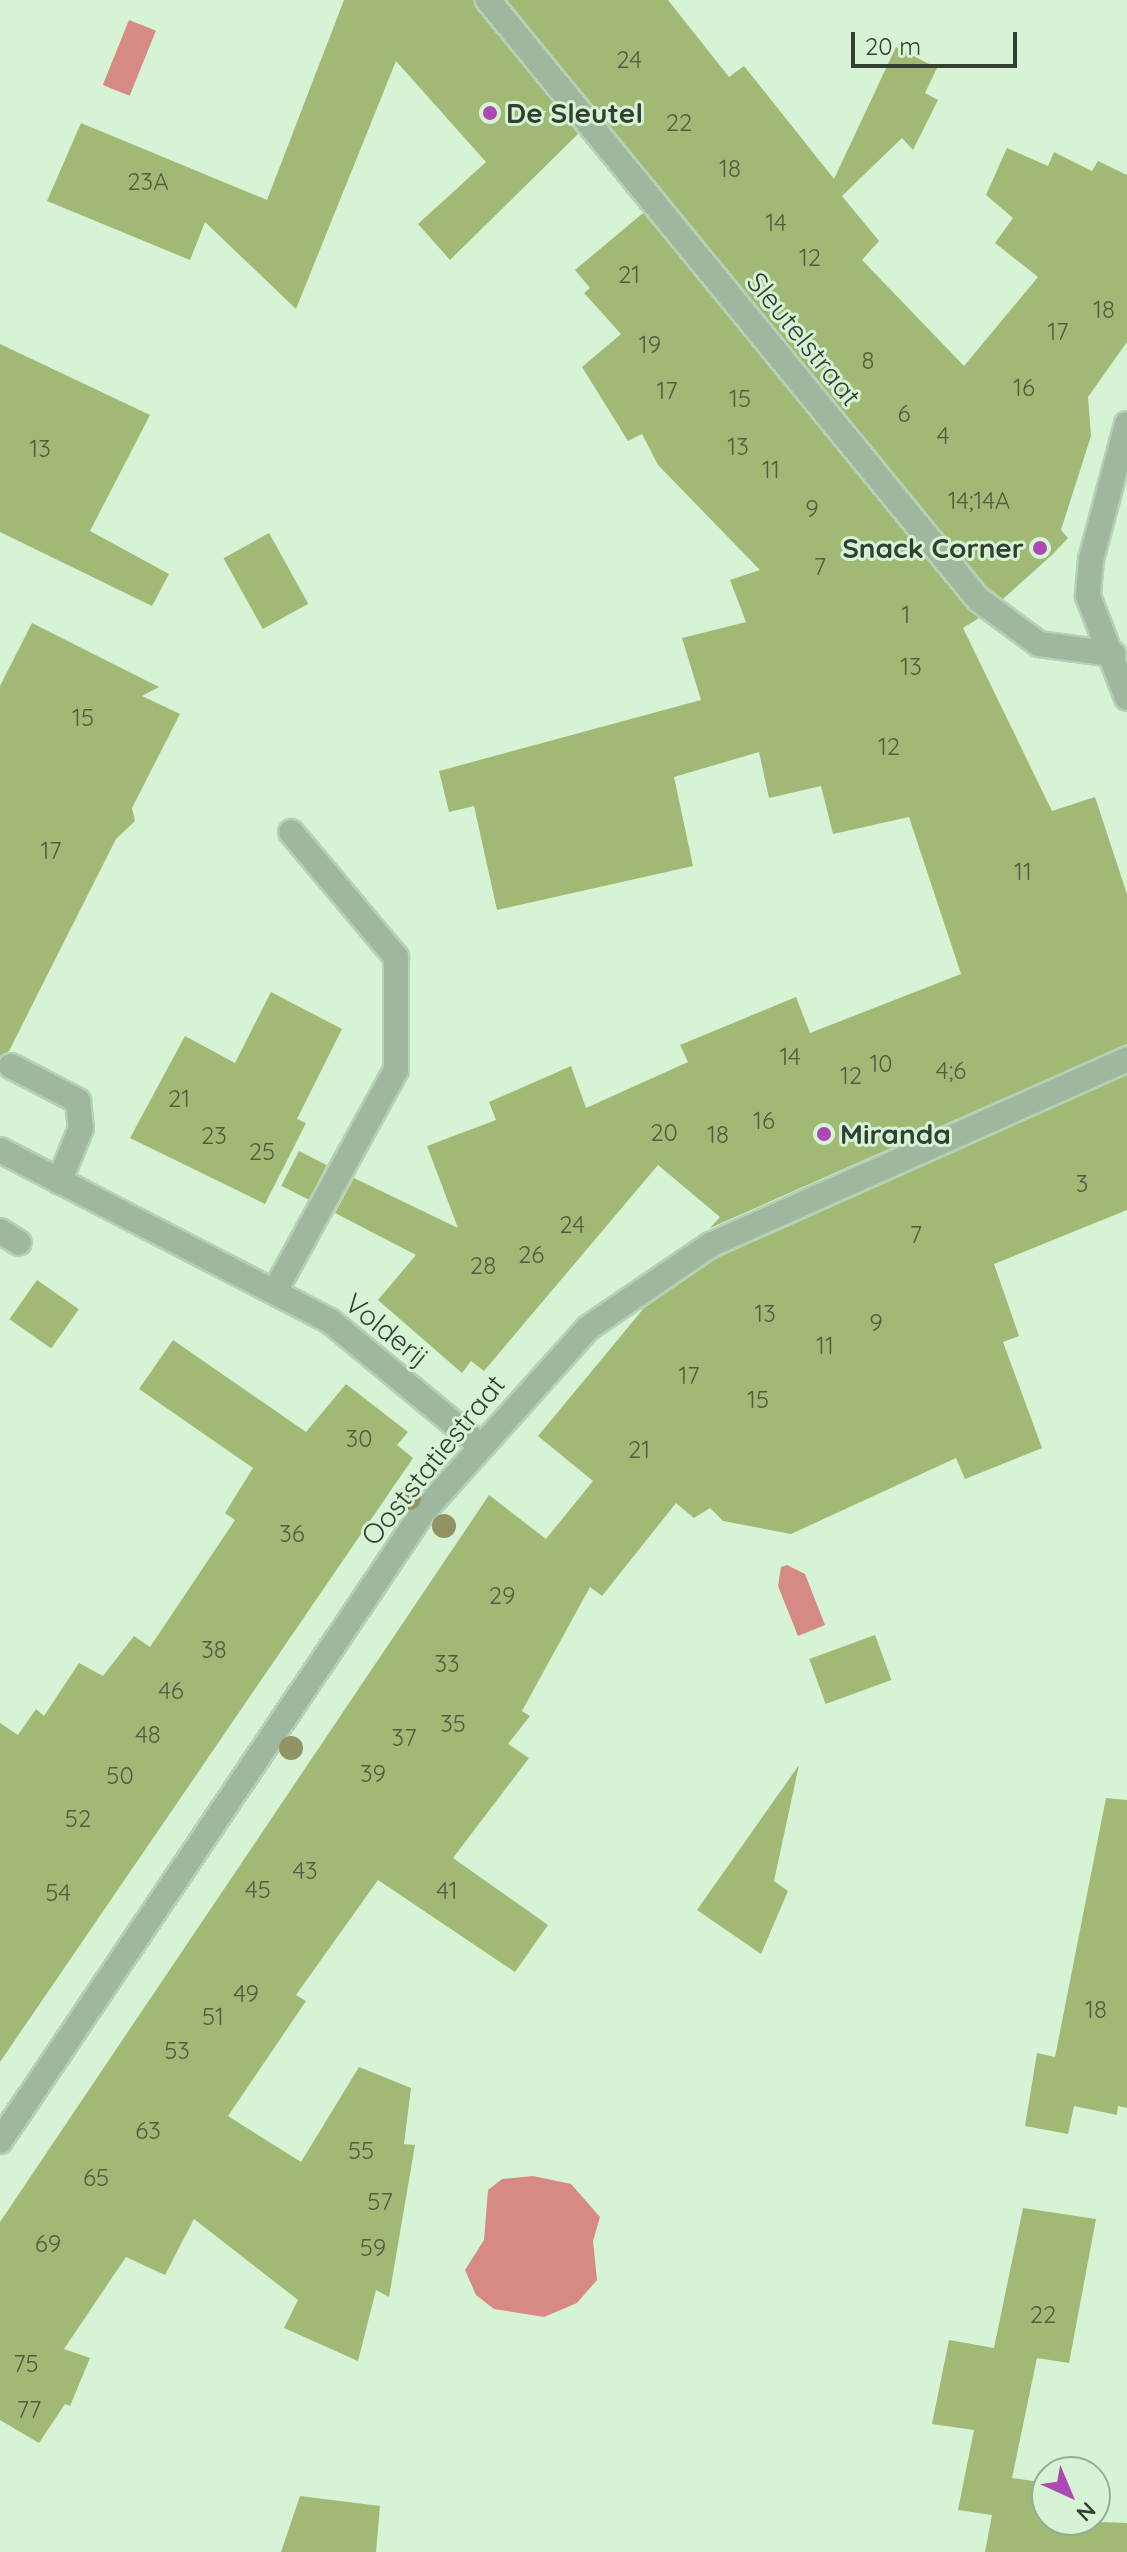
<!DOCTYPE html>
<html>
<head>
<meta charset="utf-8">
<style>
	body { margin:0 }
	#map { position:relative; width:1127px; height:2552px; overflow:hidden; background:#d6f4d5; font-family:Quicksand,sans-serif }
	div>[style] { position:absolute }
	.water>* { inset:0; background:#d78983; transform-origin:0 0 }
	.building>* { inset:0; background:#a1b974; transform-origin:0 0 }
	.roads { filter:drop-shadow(2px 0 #b5d0b5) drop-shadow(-2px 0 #b5d0b5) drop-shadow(0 2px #b5d0b5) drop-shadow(0 -2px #b5d0b5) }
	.lane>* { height:24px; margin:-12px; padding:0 12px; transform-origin:12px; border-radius:12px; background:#9fb79f }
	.street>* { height:24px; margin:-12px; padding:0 12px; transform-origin:12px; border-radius:12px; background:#9fb79f }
	.trees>* { width:24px; height:24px; margin:-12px; border-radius:50%; background:#919365 }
	.dots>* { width:22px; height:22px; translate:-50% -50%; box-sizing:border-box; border:4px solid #d6f4d5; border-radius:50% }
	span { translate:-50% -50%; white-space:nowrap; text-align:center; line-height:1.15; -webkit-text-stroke:6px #d6f4d5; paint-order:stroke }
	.number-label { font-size:24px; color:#4e5e43 }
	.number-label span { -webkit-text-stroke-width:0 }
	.poi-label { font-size:28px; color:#333f33; font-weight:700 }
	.left { translate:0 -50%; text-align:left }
	.right { translate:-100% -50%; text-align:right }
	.street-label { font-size:28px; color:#333f33 }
	.north { position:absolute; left:1031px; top:2456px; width:80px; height:80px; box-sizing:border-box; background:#d6f4d5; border:2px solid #95ac94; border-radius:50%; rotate:136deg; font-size:22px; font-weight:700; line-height:32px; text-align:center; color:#333f33 }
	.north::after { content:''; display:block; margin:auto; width:28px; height:36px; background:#ab4ab2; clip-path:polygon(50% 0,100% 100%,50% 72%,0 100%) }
	.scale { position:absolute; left:851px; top:32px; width:166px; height:36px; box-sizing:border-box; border:4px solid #333f33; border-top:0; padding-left:10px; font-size:24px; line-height:28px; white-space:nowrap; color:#333f33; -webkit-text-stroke:6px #d6f4d5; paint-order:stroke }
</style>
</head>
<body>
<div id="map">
	<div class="water">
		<i style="left:129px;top:20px;width:29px;height:70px;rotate:22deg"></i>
		<i style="clip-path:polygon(787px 1565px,805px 1574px,825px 1625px,798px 1636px,778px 1586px,781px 1567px)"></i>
		<i style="clip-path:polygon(533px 2176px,571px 2184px,600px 2217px,593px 2241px,597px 2280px,577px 2303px,544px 2317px,494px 2309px,476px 2295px,465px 2270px,484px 2240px,488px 2190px,502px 2179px)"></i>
	</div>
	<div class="building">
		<i style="clip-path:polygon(344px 0,473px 0,578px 134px,450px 260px,418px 224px,486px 162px,396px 61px,296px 309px,205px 222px,190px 260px,47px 201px,81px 123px,267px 200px)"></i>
		<i style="clip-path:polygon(507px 0,668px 0,729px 77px,744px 66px,834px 179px,896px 47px,937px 68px,925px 93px,938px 100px,913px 150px,902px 138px,842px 196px,879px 241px,862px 260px,964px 366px,1038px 277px,995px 243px,1013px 218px,986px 195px,1007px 148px,1048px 166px,1054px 152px,1092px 171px,1098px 161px,1127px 175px,1127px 342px,1088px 397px,1091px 436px,1061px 530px,1068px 538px,1053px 554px,1003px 599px,988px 588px)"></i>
		<i style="clip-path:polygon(643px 213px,979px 618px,963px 628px,1052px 811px,1095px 797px,1127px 894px,1127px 1044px,710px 1228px,720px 1217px,658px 1165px,484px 1371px,471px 1361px,462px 1373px,378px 1300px,416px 1255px,335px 1213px,354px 1178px,458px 1228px,427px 1146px,496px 1120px,489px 1102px,571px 1066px,586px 1108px,688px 1062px,680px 1045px,796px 997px,810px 1033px,961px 974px,909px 817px,833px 834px,821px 786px,769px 798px,759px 752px,674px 777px,693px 866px,497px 910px,474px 806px,449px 812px,439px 771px,701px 700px,682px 638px,746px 622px,730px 580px,760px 570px,658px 465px,642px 434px,628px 441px,582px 367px,621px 334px,584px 293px,590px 288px,575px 270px)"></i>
		<i style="clip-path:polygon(0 344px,150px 415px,90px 531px,169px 574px,152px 606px,0 532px)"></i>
		<i style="left:269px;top:533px;width:81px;height:52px;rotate:61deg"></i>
		<i style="clip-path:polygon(32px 623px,159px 687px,142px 696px,180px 714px,132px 808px,135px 821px,116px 839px,9px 1051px,0 1056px,0 686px)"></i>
		<i style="clip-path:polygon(271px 992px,342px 1029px,297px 1119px,306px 1123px,265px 1204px,130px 1138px,185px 1036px,235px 1063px)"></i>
		<i style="clip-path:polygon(1127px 1075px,1127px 1210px,994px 1264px,1019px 1336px,1003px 1342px,1042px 1448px,965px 1479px,956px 1458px,791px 1534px,723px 1521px,710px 1508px,694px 1518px,676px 1503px,602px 1596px,590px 1587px,522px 1711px,530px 1716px,508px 1744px,529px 1758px,453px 1858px,548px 1925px,515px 1972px,378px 1880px,296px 1995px,306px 2001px,228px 2116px,301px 2162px,359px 2067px,411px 2088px,404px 2144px,415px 2145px,389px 2297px,376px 2290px,358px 2361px,284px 2328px,298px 2300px,194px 2219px,165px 2275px,126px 2257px,64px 2349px,90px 2358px,70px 2406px,65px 2404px,39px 2443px,0 2420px,0 2222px,489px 1495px,546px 1539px,593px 1481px,538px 1436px,644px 1308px,717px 1258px)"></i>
		<i style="left:299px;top:1151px;width:31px;height:39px;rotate:27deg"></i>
		<i style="left:37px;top:1280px;width:51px;height:48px;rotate:35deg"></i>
		<i style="clip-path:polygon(173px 1340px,306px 1432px,346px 1384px,408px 1432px,397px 1445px,413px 1458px,0 2062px,0 1723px,18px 1735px,36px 1709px,44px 1716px,79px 1663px,103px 1676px,134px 1636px,150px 1647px,235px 1520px,225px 1513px,253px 1468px,139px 1389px)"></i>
		<i style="left:875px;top:1635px;width:48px;height:70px;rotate:70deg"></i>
		<i style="clip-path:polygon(799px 1765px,774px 1881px,788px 1891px,761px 1954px,697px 1910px)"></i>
		<i style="clip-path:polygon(1106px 1798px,1127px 1800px,1127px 2108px,1118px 2106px,1117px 2115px,1074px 2106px,1068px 2134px,1025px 2126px,1037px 2053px,1055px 2057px)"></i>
		<i style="clip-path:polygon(1023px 2208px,1096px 2219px,1069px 2363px,1037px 2358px,1012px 2478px,1047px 2483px,1047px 2520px,1127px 2523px,1127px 2552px,985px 2552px,992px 2515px,958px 2510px,974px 2430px,932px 2424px,949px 2340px,994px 2348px)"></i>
		<i style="clip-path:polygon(300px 2496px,380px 2506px,376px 2552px,281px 2552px)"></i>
	</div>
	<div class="roads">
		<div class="lane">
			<i style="left:11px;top:1066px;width:76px;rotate:27.6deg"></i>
			<i style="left:78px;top:1101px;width:27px;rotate:84deg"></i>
			<i style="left:81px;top:1128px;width:58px;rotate:112.2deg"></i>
			<i style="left:0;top:1231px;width:22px;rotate:32deg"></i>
			<i style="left:275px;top:1291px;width:252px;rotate:-61.3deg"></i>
			<i style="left:396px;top:1070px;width:113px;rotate:-90deg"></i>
			<i style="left:396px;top:957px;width:163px;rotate:-130deg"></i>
		</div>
		<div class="street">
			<i style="left:488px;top:0;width:774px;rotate:50.72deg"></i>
			<i style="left:978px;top:599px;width:76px;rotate:36.4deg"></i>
			<i style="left:1039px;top:644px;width:75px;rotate:7.7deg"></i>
			<i style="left:1127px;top:424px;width:140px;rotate:104.9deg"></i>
			<i style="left:1091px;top:559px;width:37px;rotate:95deg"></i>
			<i style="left:1088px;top:596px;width:109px;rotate:69.1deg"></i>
			<i style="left:0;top:1150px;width:372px;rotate:27.4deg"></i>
			<i style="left:330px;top:1321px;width:195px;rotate:39.6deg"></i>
			<i style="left:0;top:2141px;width:758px;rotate:-56.08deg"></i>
			<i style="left:423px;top:1512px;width:247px;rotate:-48.1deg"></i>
			<i style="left:588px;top:1328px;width:148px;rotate:-34.2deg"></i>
			<i style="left:710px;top:1245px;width:457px;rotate:-24deg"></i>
		</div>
	</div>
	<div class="trees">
		<i style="left:409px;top:1498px"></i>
		<i style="left:444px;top:1526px"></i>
		<i style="left:291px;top:1748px"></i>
	</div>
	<div class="dots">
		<i style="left:490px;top:113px;background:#ab4ab2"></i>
		<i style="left:1040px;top:548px;background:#ab4ab2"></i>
		<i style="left:824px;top:1134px;background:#ab4ab2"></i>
	</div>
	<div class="number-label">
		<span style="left:629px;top:60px">24</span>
		<span style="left:679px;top:123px">22</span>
		<span style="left:730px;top:169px">18</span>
		<span style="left:148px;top:182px">23A</span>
		<span style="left:776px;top:223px">14</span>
		<span style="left:810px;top:258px">12</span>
		<span style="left:629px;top:275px">21</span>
		<span style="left:1104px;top:310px">18</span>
		<span style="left:1058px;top:332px">17</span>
		<span style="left:650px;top:345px">19</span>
		<span style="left:868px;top:361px">8</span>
		<span style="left:1024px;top:388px">16</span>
		<span style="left:667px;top:391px">17</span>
		<span style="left:740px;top:399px">15</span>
		<span style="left:904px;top:414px">6</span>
		<span style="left:943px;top:436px">4</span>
		<span style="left:738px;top:447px">13</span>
		<span style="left:40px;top:449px">13</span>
		<span style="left:771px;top:470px">11</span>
		<span style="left:979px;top:501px">14;14A</span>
		<span style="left:812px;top:509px">9</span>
		<span style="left:820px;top:567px">7</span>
		<span style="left:906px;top:615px">1</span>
		<span style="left:911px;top:667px">13</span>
		<span style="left:83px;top:718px">15</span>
		<span style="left:889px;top:747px">12</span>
		<span style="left:51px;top:851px">17</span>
		<span style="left:1023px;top:872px">11</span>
		<span style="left:790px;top:1057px">14</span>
		<span style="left:881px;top:1064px">10</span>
		<span style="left:951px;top:1071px">4;6</span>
		<span style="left:851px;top:1076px">12</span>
		<span style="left:179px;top:1099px">21</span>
		<span style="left:764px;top:1121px">16</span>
		<span style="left:664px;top:1133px">20</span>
		<span style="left:718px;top:1135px">18</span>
		<span style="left:214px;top:1136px">23</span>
		<span style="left:262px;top:1152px">25</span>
		<span style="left:1082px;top:1184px">3</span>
		<span style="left:572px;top:1225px">24</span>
		<span style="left:916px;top:1235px">7</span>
		<span style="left:531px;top:1255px">26</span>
		<span style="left:483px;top:1266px">28</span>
		<span style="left:765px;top:1314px">13</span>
		<span style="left:876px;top:1323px">9</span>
		<span style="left:825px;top:1346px">11</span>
		<span style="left:689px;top:1376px">17</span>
		<span style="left:758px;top:1400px">15</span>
		<span style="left:359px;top:1439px">30</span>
		<span style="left:639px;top:1450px">21</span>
		<span style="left:292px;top:1534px">36</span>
		<span style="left:502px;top:1596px">29</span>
		<span style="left:214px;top:1650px">38</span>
		<span style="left:447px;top:1664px">33</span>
		<span style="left:171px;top:1691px">46</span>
		<span style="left:453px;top:1724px">35</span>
		<span style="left:148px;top:1735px">48</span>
		<span style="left:404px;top:1738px">37</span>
		<span style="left:373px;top:1774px">39</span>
		<span style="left:120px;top:1776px">50</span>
		<span style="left:78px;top:1819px">52</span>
		<span style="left:305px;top:1871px">43</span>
		<span style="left:258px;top:1890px">45</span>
		<span style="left:447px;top:1891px">41</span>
		<span style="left:58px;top:1893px">54</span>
		<span style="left:246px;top:1994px">49</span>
		<span style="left:1096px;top:2010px">18</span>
		<span style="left:213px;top:2017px">51</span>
		<span style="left:177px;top:2051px">53</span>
		<span style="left:148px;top:2131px">63</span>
		<span style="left:361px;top:2151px">55</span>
		<span style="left:96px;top:2178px">65</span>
		<span style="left:380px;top:2202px">57</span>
		<span style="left:48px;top:2244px">69</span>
		<span style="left:373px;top:2248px">59</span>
		<span style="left:1043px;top:2315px">22</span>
		<span style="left:26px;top:2364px">75</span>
		<span style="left:29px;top:2410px">77</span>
	</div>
	<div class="poi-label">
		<span class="left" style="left:506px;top:113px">De Sleutel</span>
		<span class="right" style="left:1024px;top:548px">Snack Corner</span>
		<span class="left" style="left:840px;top:1134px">Miranda</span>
	</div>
	<div class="street-label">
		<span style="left:804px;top:339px;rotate:51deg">Sleutelstraat</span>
		<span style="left:387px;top:1330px;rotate:39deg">Volderij</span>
		<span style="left:433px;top:1460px;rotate:-51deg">Ooststatiestraat</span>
	</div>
	<div class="north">N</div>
	<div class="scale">20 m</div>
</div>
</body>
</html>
